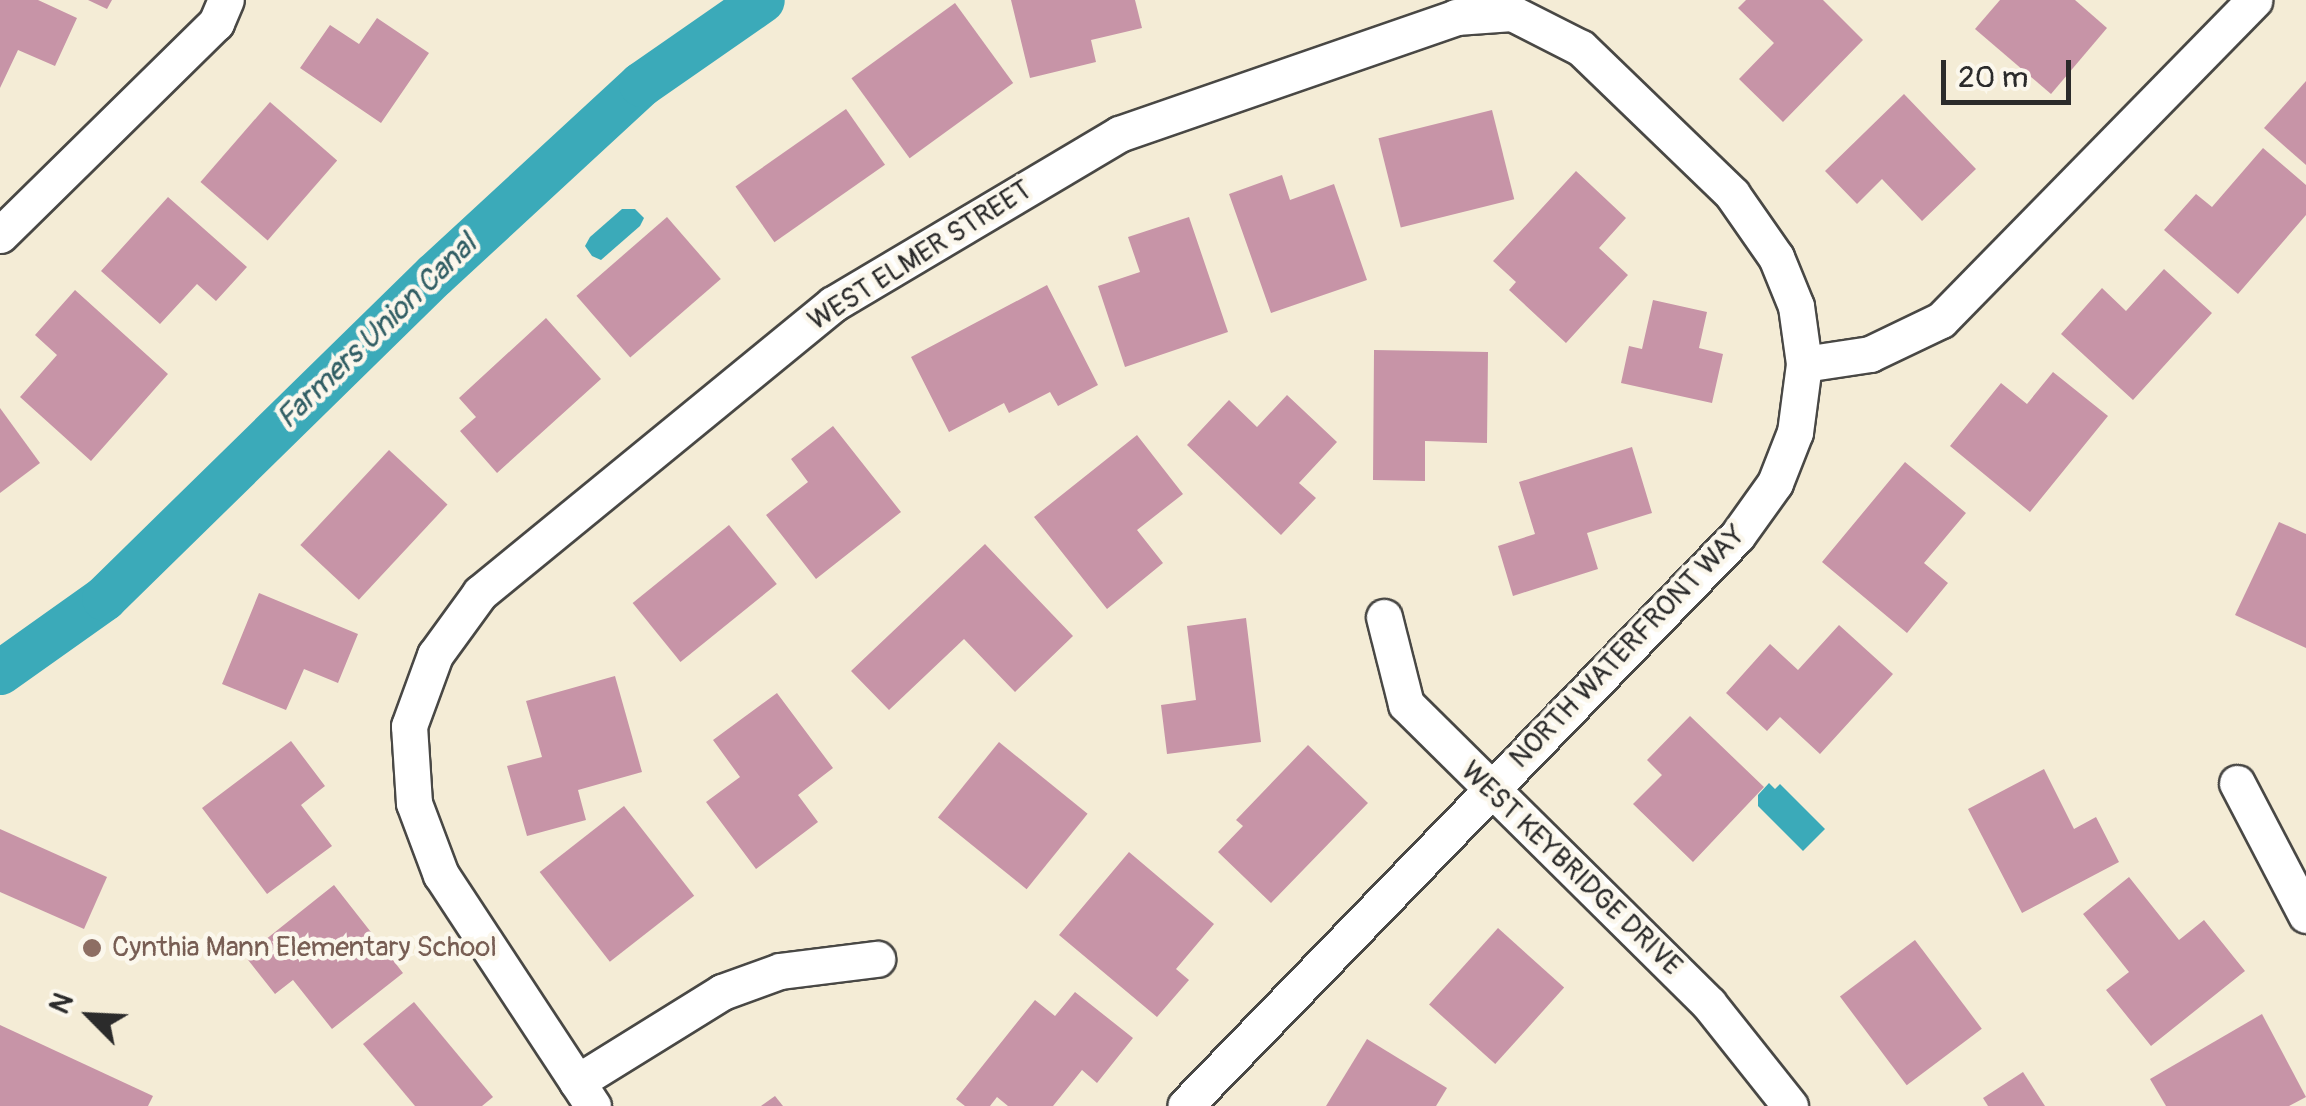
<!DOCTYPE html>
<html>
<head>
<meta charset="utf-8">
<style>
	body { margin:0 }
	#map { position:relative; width:2306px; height:1106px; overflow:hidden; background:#f4ecd6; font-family:Pangolin,sans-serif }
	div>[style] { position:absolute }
	.water>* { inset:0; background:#3baab9 }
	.canal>* { height:45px; margin:-22.5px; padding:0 22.5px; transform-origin:22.5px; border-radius:22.5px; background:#3baab9 }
	.building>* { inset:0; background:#c794a7; transform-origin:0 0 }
	.roads { filter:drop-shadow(2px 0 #494845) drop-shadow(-2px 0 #494845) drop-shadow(0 2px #494845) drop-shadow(0 -2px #494845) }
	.minor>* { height:35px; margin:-17.5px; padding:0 17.5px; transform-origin:17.5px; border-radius:17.5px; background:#fff }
	.dots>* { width:28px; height:28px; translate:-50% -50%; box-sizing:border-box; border:5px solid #fbf7ec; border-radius:50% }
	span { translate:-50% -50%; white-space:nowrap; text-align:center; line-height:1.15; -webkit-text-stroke:9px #fbf7ec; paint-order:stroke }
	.street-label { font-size:28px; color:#2b2b2b }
	.education-label { font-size:28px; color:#785e54 }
	.left { translate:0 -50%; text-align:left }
	.water-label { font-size:30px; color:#315e64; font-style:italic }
	.north { position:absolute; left:40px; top:966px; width:100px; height:100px; -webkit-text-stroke:8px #fbf7ec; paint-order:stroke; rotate:294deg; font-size:28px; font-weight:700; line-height:40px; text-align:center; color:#2b2b2b }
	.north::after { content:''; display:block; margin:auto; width:35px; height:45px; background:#2b2b2b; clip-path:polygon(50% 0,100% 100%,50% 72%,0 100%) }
	.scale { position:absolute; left:1941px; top:60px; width:130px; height:45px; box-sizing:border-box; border:5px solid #2b2b2b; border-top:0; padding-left:12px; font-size:30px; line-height:35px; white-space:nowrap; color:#2b2b2b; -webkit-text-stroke:8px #fbf7ec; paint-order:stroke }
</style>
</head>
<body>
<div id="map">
	<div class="water">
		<i style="clip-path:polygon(622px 209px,635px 209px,644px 218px,640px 226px,601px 260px,592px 256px,585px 246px,590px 237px)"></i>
		<i style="clip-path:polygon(1769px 783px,1775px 789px,1780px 784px,1825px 829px,1803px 851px,1758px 806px,1758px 795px)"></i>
	</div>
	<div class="canal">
		<i style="left:0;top:672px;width:128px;rotate:-35.4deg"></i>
		<i style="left:104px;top:598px;width:462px;rotate:-44.4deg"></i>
		<i style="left:434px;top:275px;width:282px;rotate:-42.7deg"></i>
		<i style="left:641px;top:84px;width:147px;rotate:-34.8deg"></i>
	</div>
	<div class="building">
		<i style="clip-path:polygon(0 0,38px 0,77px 18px,55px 66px,18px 50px,0 88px)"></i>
		<i style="clip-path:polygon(88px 0,112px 0,107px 9px)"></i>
		<i style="clip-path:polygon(1011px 0,1135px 0,1142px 28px,1091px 40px,1096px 62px,1030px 78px)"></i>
		<i style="clip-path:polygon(1746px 0,1823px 0,1863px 40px,1783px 122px,1739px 79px,1774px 43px,1738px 8px)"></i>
		<i style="clip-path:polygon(2000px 0,2075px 0,2107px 28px,2051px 94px,1975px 29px)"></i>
		<i style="left:955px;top:3px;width:99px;height:128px;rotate:54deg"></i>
		<i style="clip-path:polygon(377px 18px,429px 53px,381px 123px,300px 68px,330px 25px,359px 44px)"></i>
		<i style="clip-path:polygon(2306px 81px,2306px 165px,2264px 128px)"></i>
		<i style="clip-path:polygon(1904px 94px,1976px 169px,1922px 221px,1882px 179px,1857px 204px,1825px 171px)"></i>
		<i style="left:270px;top:102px;width:89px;height:106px;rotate:41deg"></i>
		<i style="left:846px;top:109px;width:68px;height:135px;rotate:55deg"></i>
		<i style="left:1492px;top:110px;width:92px;height:117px;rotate:76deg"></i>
		<i style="clip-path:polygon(2263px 148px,2306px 185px,2306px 215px,2238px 294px,2164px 230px,2196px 194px,2212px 207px)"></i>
		<i style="clip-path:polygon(1576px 171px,1626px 218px,1599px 248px,1628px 275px,1566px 343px,1509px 290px,1516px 282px,1493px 261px)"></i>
		<i style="clip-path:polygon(1282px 175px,1290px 200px,1334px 184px,1367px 280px,1271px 313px,1229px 194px)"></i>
		<i style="clip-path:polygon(168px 197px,247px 267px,216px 301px,197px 284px,160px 324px,101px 271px)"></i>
		<i style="left:667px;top:217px;width:82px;height:120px;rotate:49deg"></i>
		<i style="clip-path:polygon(1189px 217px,1228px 332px,1125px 367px,1098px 286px,1140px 272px,1128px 237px)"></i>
		<i style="clip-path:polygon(2164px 269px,2212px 313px,2133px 400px,2061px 334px,2102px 288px,2126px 311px)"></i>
		<i style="clip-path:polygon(1047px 285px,1098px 385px,1058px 406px,1050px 392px,1009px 413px,1004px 403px,949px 432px,911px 357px)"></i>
		<i style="clip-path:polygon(75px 290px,168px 374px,91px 461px,20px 397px,57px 355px,35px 335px)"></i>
		<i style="clip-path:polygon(1653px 300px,1707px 312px,1699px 348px,1723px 354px,1712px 403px,1621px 383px,1629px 346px,1642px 349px)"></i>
		<i style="clip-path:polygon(546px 318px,601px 379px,497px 473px,460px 431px,476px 417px,459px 398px)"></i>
		<i style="clip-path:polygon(1374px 350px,1488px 352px,1487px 443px,1425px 441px,1425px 481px,1373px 480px)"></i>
		<i style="clip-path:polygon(2053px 372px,2108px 416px,2030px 512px,1950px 446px,2001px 383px,2027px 404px)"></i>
		<i style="clip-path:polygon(1287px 395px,1337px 442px,1299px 483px,1316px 498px,1281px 535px,1187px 445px,1229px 400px,1257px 427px)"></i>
		<i style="clip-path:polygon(0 408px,40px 463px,0 493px)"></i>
		<i style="clip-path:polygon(833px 426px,901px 512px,816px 579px,766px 515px,808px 482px,791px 459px)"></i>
		<i style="clip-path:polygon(1137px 435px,1183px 494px,1137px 530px,1163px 563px,1107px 609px,1034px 517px)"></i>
		<i style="clip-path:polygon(1632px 447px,1652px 513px,1587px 533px,1598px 569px,1513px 596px,1498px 546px,1535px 534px,1519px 482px)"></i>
		<i style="left:389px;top:450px;width:80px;height:130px;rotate:43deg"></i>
		<i style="clip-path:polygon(1905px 462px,1966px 513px,1924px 563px,1948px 583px,1907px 633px,1822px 562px)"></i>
		<i style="clip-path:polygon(2279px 522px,2306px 534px,2306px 648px,2235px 615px)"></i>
		<i style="left:729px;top:525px;width:76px;height:124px;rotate:51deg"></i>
		<i style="clip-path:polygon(985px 544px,1073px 636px,1015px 692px,964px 639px,889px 710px,851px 671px)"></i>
		<i style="clip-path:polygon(259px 593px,358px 634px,338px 683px,304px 669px,286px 710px,222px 684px)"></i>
		<i style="clip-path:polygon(1246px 618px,1261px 742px,1167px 754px,1161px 705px,1196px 700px,1187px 626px)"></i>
		<i style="clip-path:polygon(1839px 625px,1893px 674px,1820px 754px,1780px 717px,1767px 731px,1726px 693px,1770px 644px,1798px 670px)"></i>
		<i style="clip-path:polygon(615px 676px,642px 772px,578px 790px,586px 820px,527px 836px,507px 766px,542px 757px,526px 701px)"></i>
		<i style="clip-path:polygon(777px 693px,833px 768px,798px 795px,818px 822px,756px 869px,706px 802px,740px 777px,713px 740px)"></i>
		<i style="clip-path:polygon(1690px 716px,1764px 787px,1693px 862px,1633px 804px,1662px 775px,1647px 760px)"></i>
		<i style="clip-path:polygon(291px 741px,325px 786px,301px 805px,332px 846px,267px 894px,202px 808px)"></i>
		<i style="left:999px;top:742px;width:114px;height:97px;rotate:39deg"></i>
		<i style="clip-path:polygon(1308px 745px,1368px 803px,1271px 903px,1218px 852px,1243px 826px,1236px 820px)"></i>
		<i style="clip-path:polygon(2044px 769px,2074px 829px,2096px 817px,2119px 862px,2022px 913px,1968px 809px)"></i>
		<i style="left:624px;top:806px;width:114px;height:107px;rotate:52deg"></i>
		<i style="clip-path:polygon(0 829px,107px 877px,84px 929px,0 892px)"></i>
		<i style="clip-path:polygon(1129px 852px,1214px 924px,1176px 969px,1189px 980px,1157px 1017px,1059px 935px)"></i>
		<i style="clip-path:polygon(2129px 877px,2179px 940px,2204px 920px,2245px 971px,2151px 1046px,2106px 990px,2129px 972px,2083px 914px)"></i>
		<i style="clip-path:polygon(334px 885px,403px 973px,332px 1029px,293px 980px,275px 994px,245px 956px)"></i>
		<i style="left:1498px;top:928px;width:89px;height:103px;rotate:42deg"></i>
		<i style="left:1915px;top:940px;width:111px;height:94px;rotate:53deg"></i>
		<i style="clip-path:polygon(1075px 992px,1133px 1038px,1097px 1083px,1082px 1070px,1053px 1106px,1008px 1106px,997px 1097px,990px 1106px,965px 1106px,956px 1099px,1035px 1000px,1055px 1016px)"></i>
		<i style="clip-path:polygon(414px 1002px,493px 1097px,482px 1106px,415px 1106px,363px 1044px)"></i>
		<i style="clip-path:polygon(2262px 1014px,2306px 1097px,2289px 1106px,2166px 1106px,2150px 1079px)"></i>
		<i style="clip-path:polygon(0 1025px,153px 1096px,148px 1106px,0 1106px)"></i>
		<i style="clip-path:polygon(1367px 1039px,1447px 1088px,1436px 1106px,1326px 1106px)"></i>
		<i style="clip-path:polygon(2023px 1072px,2045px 1106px,1988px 1106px,1983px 1098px)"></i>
		<i style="clip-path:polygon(775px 1096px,783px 1106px,761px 1106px)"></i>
	</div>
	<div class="roads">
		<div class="minor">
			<i style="left:0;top:235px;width:303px;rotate:-44.5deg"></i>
			<i style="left:216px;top:23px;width:25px;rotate:-67deg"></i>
			<i style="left:1804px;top:364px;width:67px;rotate:-8.6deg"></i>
			<i style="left:1870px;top:354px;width:79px;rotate:-25.6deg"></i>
			<i style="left:1941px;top:320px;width:448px;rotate:-45.6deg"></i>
			<i style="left:1384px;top:617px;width:90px;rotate:75.8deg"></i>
			<i style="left:1406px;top:704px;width:426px;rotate:44.7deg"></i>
			<i style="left:1709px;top:1004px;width:130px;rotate:51.5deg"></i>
			<i style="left:2237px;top:783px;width:149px;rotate:62.4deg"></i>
			<i style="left:577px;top:1082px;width:171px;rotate:-31.8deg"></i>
			<i style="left:722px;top:992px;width:62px;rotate:-19.9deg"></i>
			<i style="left:780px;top:971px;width:98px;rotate:-7.1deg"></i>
			<i style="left:593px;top:1106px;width:277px;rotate:-123.3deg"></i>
			<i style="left:441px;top:875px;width:77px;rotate:-110.6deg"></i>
			<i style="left:414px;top:803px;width:77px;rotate:-93.7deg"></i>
			<i style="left:409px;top:726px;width:76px;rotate:-69.9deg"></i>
			<i style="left:435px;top:655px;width:77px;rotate:-54deg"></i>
			<i style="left:480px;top:593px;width:456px;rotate:-39.3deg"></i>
			<i style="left:833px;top:304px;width:333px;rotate:-30.7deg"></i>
			<i style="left:1119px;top:134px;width:357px;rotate:-19.1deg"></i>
			<i style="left:1456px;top:17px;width:56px;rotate:-4.1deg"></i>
			<i style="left:1512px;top:13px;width:77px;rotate:26.9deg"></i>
			<i style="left:1581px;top:48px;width:210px;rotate:44deg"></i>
			<i style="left:1732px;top:194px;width:77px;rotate:55.1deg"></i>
			<i style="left:1776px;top:257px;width:53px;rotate:67.8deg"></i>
			<i style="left:1796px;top:306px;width:59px;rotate:82.1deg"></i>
			<i style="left:1804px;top:364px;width:69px;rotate:97.5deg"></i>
			<i style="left:1795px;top:432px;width:55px;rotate:111.4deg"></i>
			<i style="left:1775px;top:483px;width:65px;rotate:125.6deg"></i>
			<i style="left:1737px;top:536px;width:793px;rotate:134.08deg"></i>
		</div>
	</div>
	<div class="dots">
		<i style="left:92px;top:948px;background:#8d6e63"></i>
	</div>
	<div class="street-label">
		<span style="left:920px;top:256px;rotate:-32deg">WEST ELMER STREET</span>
		<span style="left:1628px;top:647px;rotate:-46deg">NORTH WATERFRONT WAY</span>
		<span style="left:1571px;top:869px;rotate:44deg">WEST KEYBRIDGE DRIVE</span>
	</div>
	<div class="education-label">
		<span class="left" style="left:112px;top:948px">Cynthia Mann Elementary School</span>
	</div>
	<div class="water-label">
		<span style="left:377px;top:332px;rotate:-44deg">Farmers Union Canal</span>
	</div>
	<div class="north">N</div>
	<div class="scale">20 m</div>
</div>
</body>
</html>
